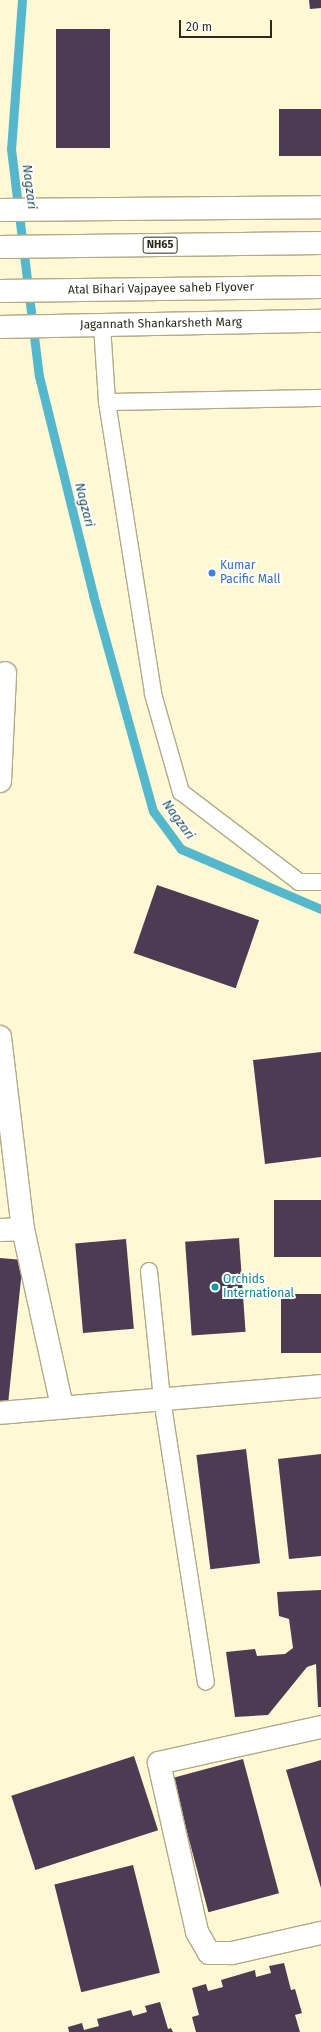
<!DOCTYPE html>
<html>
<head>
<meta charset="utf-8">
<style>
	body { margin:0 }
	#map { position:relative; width:321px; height:2032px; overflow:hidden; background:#fef8d4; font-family:"Fira Sans",sans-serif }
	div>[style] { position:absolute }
	.stream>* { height:9px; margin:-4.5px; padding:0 4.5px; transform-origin:4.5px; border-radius:4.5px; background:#55b7cb }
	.building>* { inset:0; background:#4d3a53; transform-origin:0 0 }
	.roads { filter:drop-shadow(1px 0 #b0aa88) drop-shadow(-1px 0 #b0aa88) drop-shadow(0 1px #b0aa88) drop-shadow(0 -1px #b0aa88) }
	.lane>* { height:16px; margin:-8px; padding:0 8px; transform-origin:8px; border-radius:8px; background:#fff }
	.street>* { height:22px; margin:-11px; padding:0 11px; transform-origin:11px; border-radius:11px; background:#fff }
	.primary>* { height:22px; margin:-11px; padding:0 11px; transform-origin:11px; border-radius:11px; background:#fff }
	.highway>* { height:22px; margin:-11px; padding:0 11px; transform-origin:11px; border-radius:11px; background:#fff }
	.dots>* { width:11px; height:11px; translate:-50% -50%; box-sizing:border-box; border:2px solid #fff; border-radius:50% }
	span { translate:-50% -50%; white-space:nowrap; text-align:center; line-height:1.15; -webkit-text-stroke:4px #fff; paint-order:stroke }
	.shield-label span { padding:1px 3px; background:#fff; border:1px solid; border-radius:3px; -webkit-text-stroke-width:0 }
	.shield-label { font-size:11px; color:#2c2a1d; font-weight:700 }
	.street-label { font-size:12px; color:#2c2a1d }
	.shop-label { font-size:12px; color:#366cbe }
	.left { translate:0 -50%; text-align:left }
	.culture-label { font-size:12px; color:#0d838f }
	.water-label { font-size:13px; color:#214d56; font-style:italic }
	.scale { position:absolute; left:179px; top:20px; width:93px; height:18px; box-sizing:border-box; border:2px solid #2c2a1d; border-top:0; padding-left:5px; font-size:12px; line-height:14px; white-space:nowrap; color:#2c2a1d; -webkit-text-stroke:3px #fff; paint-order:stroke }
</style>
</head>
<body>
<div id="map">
	<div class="stream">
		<i style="left:22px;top:0;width:149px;rotate:94.2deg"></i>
		<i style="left:11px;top:149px;width:229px;rotate:83deg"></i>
		<i style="left:39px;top:376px;width:226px;rotate:76.1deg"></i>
		<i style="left:93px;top:595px;width:224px;rotate:74.5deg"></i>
		<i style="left:153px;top:811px;width:47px;rotate:53.6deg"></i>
		<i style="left:181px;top:849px;width:152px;rotate:23.2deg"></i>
	</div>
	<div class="building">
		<i style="clip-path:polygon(309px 0,321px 0,321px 8px,310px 9px)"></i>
		<i style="left:56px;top:29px;width:54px;height:119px"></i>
		<i style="left:321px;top:109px;width:47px;height:42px;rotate:90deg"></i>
		<i style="left:157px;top:885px;width:108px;height:72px;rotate:19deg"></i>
		<i style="clip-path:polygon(321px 1052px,321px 1157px,265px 1164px,253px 1060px)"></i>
		<i style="left:321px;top:1200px;width:57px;height:47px;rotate:90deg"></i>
		<i style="left:239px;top:1238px;width:94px;height:54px;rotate:86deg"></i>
		<i style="left:126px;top:1239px;width:90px;height:51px;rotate:85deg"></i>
		<i style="clip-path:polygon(0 1258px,23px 1260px,8px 1404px,0 1403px)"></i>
		<i style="left:321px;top:1294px;width:59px;height:40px;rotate:90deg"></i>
		<i style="left:246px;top:1449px;width:115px;height:50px;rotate:83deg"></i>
		<i style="clip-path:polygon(321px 1454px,321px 1556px,289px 1559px,278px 1459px)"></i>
		<i style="clip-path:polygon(321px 1590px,321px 1707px,318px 1707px,316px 1664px,307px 1667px,268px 1715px,235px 1717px,226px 1652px,255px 1649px,257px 1656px,285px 1654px,293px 1648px,289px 1619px,279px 1616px,277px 1592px)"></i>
		<i style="left:134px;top:1756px;width:78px;height:129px;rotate:72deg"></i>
		<i style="left:243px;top:1759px;width:139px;height:73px;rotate:75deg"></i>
		<i style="clip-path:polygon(321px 1760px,321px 1888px,286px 1770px)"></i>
		<i style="left:133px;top:1865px;width:111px;height:81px;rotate:76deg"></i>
		<i style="clip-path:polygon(284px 1963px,291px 1990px,295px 1989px,302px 2013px,295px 2015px,300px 2032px,196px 2032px,192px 2017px,199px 2015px,192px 1988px,206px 1984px,208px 1991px,223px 1987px,221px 1980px,255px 1970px,256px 1977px,271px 1973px,269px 1966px)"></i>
		<i style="clip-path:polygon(160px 2002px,168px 2029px,171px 2028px,173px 2032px,69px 2032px,68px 2027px,82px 2023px,84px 2030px,99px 2026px,97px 2019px,131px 2010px,133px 2016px,147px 2012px,145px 2006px)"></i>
	</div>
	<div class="roads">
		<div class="lane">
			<i style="left:102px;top:326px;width:76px;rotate:86.2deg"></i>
			<i style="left:107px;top:402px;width:296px;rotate:81deg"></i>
			<i style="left:153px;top:694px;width:102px;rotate:74.1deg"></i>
			<i style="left:181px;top:792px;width:148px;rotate:37.3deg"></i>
			<i style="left:299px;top:882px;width:22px"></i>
			<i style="left:107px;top:402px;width:214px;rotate:-1.1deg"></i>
			<i style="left:149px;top:1271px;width:129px;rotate:84.2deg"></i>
			<i style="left:162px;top:1399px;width:286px;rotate:81.2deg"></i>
		</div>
		<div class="street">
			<i style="left:0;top:781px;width:108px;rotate:-87.3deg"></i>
			<i style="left:0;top:1037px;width:193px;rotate:83.2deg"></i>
			<i style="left:23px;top:1229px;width:182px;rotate:77.6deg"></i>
			<i style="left:0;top:1230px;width:23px;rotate:-2deg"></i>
			<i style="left:0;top:1413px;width:322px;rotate:-4.8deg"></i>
			<i style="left:321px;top:1727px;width:166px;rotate:167.5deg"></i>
			<i style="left:159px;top:1763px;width:173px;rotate:77.3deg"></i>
			<i style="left:197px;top:1932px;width:24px;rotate:60deg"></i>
			<i style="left:209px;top:1953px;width:23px"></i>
			<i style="left:232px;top:1953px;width:91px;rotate:-12.7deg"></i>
		</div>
		<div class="primary">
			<i style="left:0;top:210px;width:321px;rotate:-0.5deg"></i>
			<i style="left:0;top:327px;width:321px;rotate:-1.1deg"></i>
		</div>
		<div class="highway">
			<i style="left:0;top:247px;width:321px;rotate:-0.7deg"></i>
			<i style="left:0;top:291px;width:321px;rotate:-0.7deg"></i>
		</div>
	</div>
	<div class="dots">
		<i style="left:212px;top:573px;background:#3f7fe0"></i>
		<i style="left:215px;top:1287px;background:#0f9aa8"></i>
	</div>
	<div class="shield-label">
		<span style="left:160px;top:245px">NH65</span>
	</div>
	<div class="street-label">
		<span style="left:161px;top:289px;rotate:-1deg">Atal Bihari Vajpayee saheb Flyover</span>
		<span style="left:161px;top:324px;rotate:-1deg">Jagannath Shankarsheth Marg</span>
	</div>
	<div class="shop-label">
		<span class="left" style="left:220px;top:573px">Kumar<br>Pacific Mall</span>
	</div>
	<div class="culture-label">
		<span class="left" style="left:223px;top:1287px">Orchids<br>International</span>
	</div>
	<div class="water-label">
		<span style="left:29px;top:187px;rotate:83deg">Nagzari</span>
		<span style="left:84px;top:505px;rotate:76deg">Nagzari</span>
		<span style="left:178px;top:820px;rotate:54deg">Nagzari</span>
	</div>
	<div class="scale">20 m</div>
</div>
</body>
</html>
